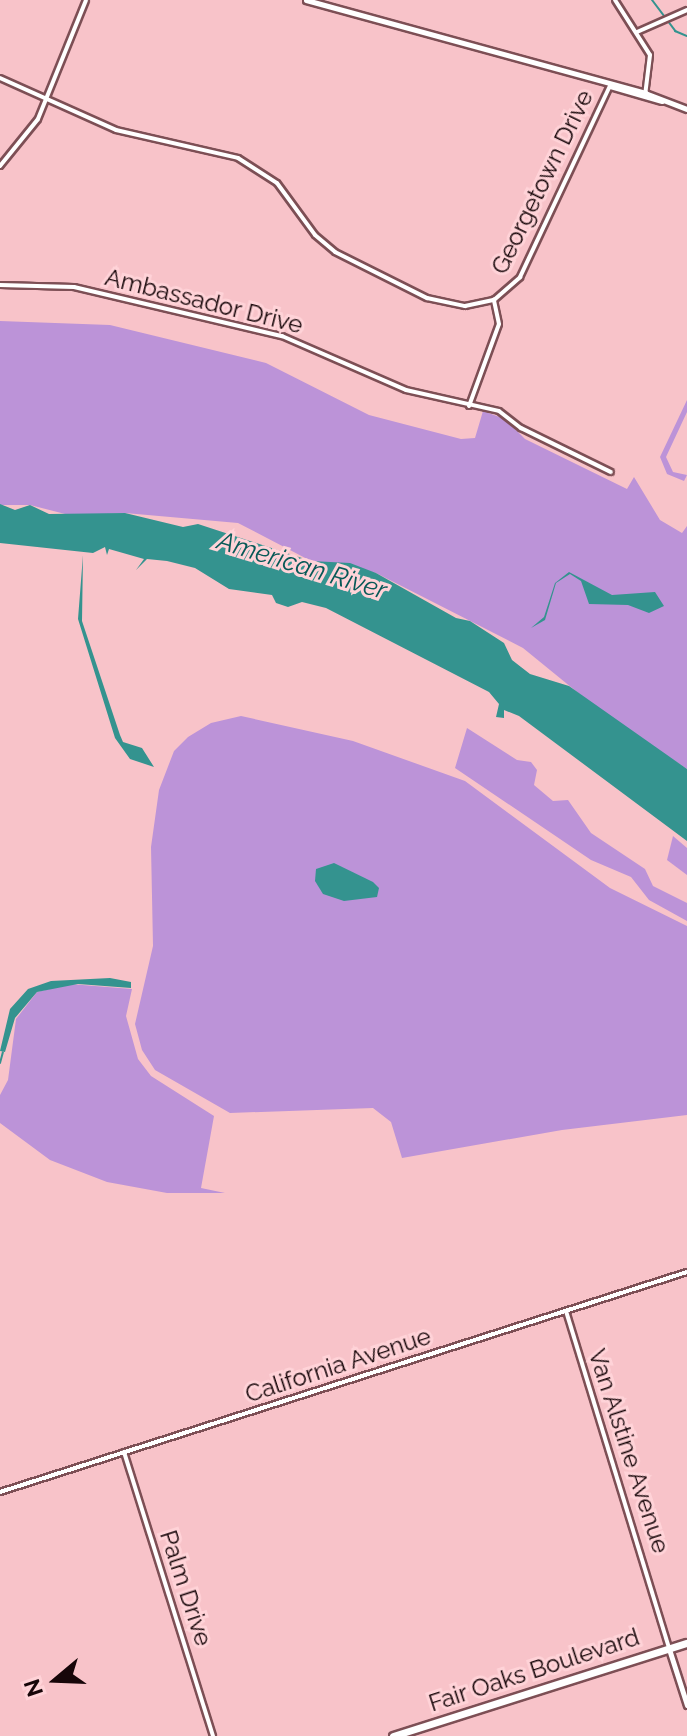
<!DOCTYPE html>
<html>
<head>
<meta charset="utf-8">
<style>
	body { margin:0 }
	#map { position:relative; width:687px; height:1736px; overflow:hidden; background:#f8c3c9; font-family:Raleway,sans-serif }
	div>[style] { position:absolute }
	.green>* { inset:0; background:#bc93d8 }
	.water>* { inset:0; background:#34938f }
	.stream>* { height:2px; margin:-1px; padding:0 1px; transform-origin:1px; border-radius:1px; background:#34938f }
	.roads { filter:drop-shadow(2px 0 #7d4f55) drop-shadow(-2px 0 #7d4f55) drop-shadow(0 2px #7d4f55) drop-shadow(0 -2px #7d4f55) }
	.tertiary>* { height:4px; margin:-2px; padding:0 2px; transform-origin:2px; border-radius:2px; background:#fff }
	.secondary>* { height:5px; margin:-2.5px; padding:0 2.5px; transform-origin:2.5px; border-radius:2.5px; background:#fff }
	.primary>* { height:7px; margin:-3.5px; padding:0 3.5px; transform-origin:3.5px; border-radius:3.5px; background:#fff }
	span { translate:-50% -50%; white-space:nowrap; text-align:center; line-height:1.15; -webkit-text-stroke:6px #ffd3d8; paint-order:stroke }
	.street-label { font-size:24px; color:#170609 }
	.water-label { font-size:26px; color:#075957; font-style:italic }
	.north { position:absolute; left:16px; top:1640px; width:80px; height:80px; -webkit-text-stroke:6px #ffd3d8; paint-order:stroke; rotate:251deg; font-size:22px; font-weight:700; line-height:32px; text-align:center; color:#170609 }
	.north::after { content:''; display:block; margin:auto; width:28px; height:36px; background:#170609; clip-path:polygon(50% 0,100% 100%,50% 72%,0 100%) }
</style>
</head>
<body>
<div id="map">
	<div class="green">
		<i style="clip-path:polygon(0 321px,110px 325px,266px 363px,369px 415px,461px 439px,475px 438px,483px 411px,505px 419px,525px 439px,627px 489px,634px 477px,660px 520px,682px 533px,687px 526px,687px 769px,604px 714px,523px 648px,376px 573px,311px 561px,238px 523px,125px 513px,73px 516px,30px 505px,0 505px)"></i>
		<i style="clip-path:polygon(687px 400px,687px 412px,666px 457px,673px 472px,687px 475px,684px 481px,667px 474px,660px 457px)"></i>
		<i style="clip-path:polygon(241px 716px,353px 741px,465px 781px,610px 888px,687px 926px,687px 1115px,562px 1130px,402px 1158px,391px 1122px,373px 1108px,230px 1113px,155px 1070px,142px 1050px,135px 1024px,153px 946px,151px 847px,159px 790px,174px 751px,188px 737px,211px 723px)"></i>
		<i style="clip-path:polygon(467px 728px,517px 760px,531px 762px,537px 770px,534px 785px,553px 801px,568px 800px,591px 833px,645px 869px,653px 886px,687px 903px,687px 921px,649px 900px,631px 877px,591px 860px,455px 768px)"></i>
		<i style="clip-path:polygon(673px 836px,687px 848px,687px 875px,667px 860px)"></i>
		<i style="clip-path:polygon(70px 984px,132px 989px,126px 1016px,138px 1059px,151px 1076px,214px 1116px,201px 1188px,225px 1193px,167px 1193px,107px 1182px,50px 1160px,0 1123px,0 1095px,8px 1080px,16px 1019px,37px 992px)"></i>
	</div>
	<div class="water">
		<i style="clip-path:polygon(0 504px,15px 510px,30px 505px,49px 514px,125px 513px,183px 527px,198px 524px,311px 561px,350px 563px,376px 573px,456px 618px,470px 621px,504px 643px,512px 660px,530px 674px,569px 686px,687px 769px,687px 841px,519px 716px,504px 710px,504px 718px,496px 717px,499px 704px,489px 692px,326px 608px,302px 602px,288px 607px,276px 603px,272px 595px,229px 589px,195px 568px,167px 561px,147px 559px,136px 570px,144px 559px,109px 549px,107px 555px,105px 547px,93px 553px,0 543px)"></i>
		<i style="clip-path:polygon(83px 555px,82px 621px,120px 735px,123px 742px,142px 748px,154px 767px,130px 759px,115px 738px,78px 619px)"></i>
		<i style="clip-path:polygon(569px 572px,612px 595px,655px 592px,664px 606px,649px 613px,628px 605px,589px 604px,581px 581px,570px 574px,556px 583px,545px 620px,531px 628px,544px 617px,555px 583px)"></i>
		<i style="clip-path:polygon(334px 863px,373px 882px,379px 888px,377px 897px,344px 901px,323px 894px,315px 881px,316px 869px)"></i>
		<i style="clip-path:polygon(110px 978px,131px 982px,131px 988px,78px 984px,37px 992px,15px 1018px,5px 1052px,0 1051px,10px 1009px,28px 989px,51px 981px)"></i>
	</div>
	<div class="stream">
		<i style="left:652px;top:0;width:39px;rotate:53deg"></i>
		<i style="left:675px;top:31px;width:13px;rotate:23deg"></i>
		<i style="left:0;top:1063px;width:11px;rotate:-75deg"></i>
	</div>
	<div class="roads">
		<div class="tertiary">
			<i style="left:615px;top:0;width:65px;rotate:57.5deg"></i>
			<i style="left:650px;top:55px;width:38px;rotate:97deg"></i>
			<i style="left:637px;top:32px;width:55px;rotate:-23.7deg"></i>
			<i style="left:0;top:78px;width:127px;rotate:24.1deg"></i>
			<i style="left:116px;top:130px;width:125px;rotate:12.9deg"></i>
			<i style="left:238px;top:158px;width:46px;rotate:32.7deg"></i>
			<i style="left:277px;top:183px;width:64px;rotate:53.8deg"></i>
			<i style="left:315px;top:235px;width:26px;rotate:40deg"></i>
			<i style="left:335px;top:252px;width:103px;rotate:26.6deg"></i>
			<i style="left:427px;top:298px;width:39px;rotate:12deg"></i>
			<i style="left:465px;top:306px;width:30px;rotate:-12deg"></i>
			<i style="left:494px;top:300px;width:35px;rotate:-41deg"></i>
			<i style="left:520px;top:277px;width:211px;rotate:-64.8deg"></i>
			<i style="left:0;top:166px;width:60px;rotate:-51deg"></i>
			<i style="left:38px;top:119px;width:128px;rotate:-68deg"></i>
			<i style="left:0;top:285px;width:74px;rotate:1.5deg"></i>
			<i style="left:74px;top:287px;width:214px;rotate:13.3deg"></i>
			<i style="left:282px;top:336px;width:135px;rotate:23.5deg"></i>
			<i style="left:406px;top:390px;width:95px;rotate:12.7deg"></i>
			<i style="left:499px;top:411px;width:28px;rotate:38deg"></i>
			<i style="left:521px;top:428px;width:100px;rotate:26.1deg"></i>
			<i style="left:469px;top:406px;width:87px;rotate:-69.9deg"></i>
			<i style="left:499px;top:324px;width:25px;rotate:-102deg"></i>
			<i style="left:566px;top:1311px;width:352px;rotate:73deg"></i>
			<i style="left:124px;top:1452px;width:298px;rotate:72.6deg"></i>
			<i style="left:0;top:1492px;width:721px;rotate:-17.76deg"></i>
		</div>
		<div class="secondary">
			<i style="left:306px;top:0;width:352px;rotate:15.3deg"></i>
			<i style="left:645px;top:93px;width:45px;rotate:20.9deg"></i>
			<i style="left:610px;top:86px;width:54px;rotate:16.1deg"></i>
			<i style="left:669px;top:1649px;width:59px;rotate:72.2deg"></i>
		</div>
		<div class="primary">
			<i style="left:393px;top:1736px;width:308px;rotate:-17.6deg"></i>
		</div>
	</div>
	<div class="street-label">
		<span style="left:542px;top:182px;rotate:-64deg">Georgetown Drive</span>
		<span style="left:204px;top:301px;rotate:14deg">Ambassador Drive</span>
		<span style="left:338px;top:1365px;rotate:-18deg">California Avenue</span>
		<span style="left:629px;top:1451px;rotate:72deg">Van Alstine Avenue</span>
		<span style="left:186px;top:1588px;rotate:72deg">Palm Drive</span>
		<span style="left:534px;top:1670px;rotate:-18deg">Fair Oaks Boulevard</span>
	</div>
	<div class="water-label">
		<span style="left:302px;top:566px;rotate:17deg">American River</span>
	</div>
	<div class="north">N</div>
</div>
</body>
</html>
